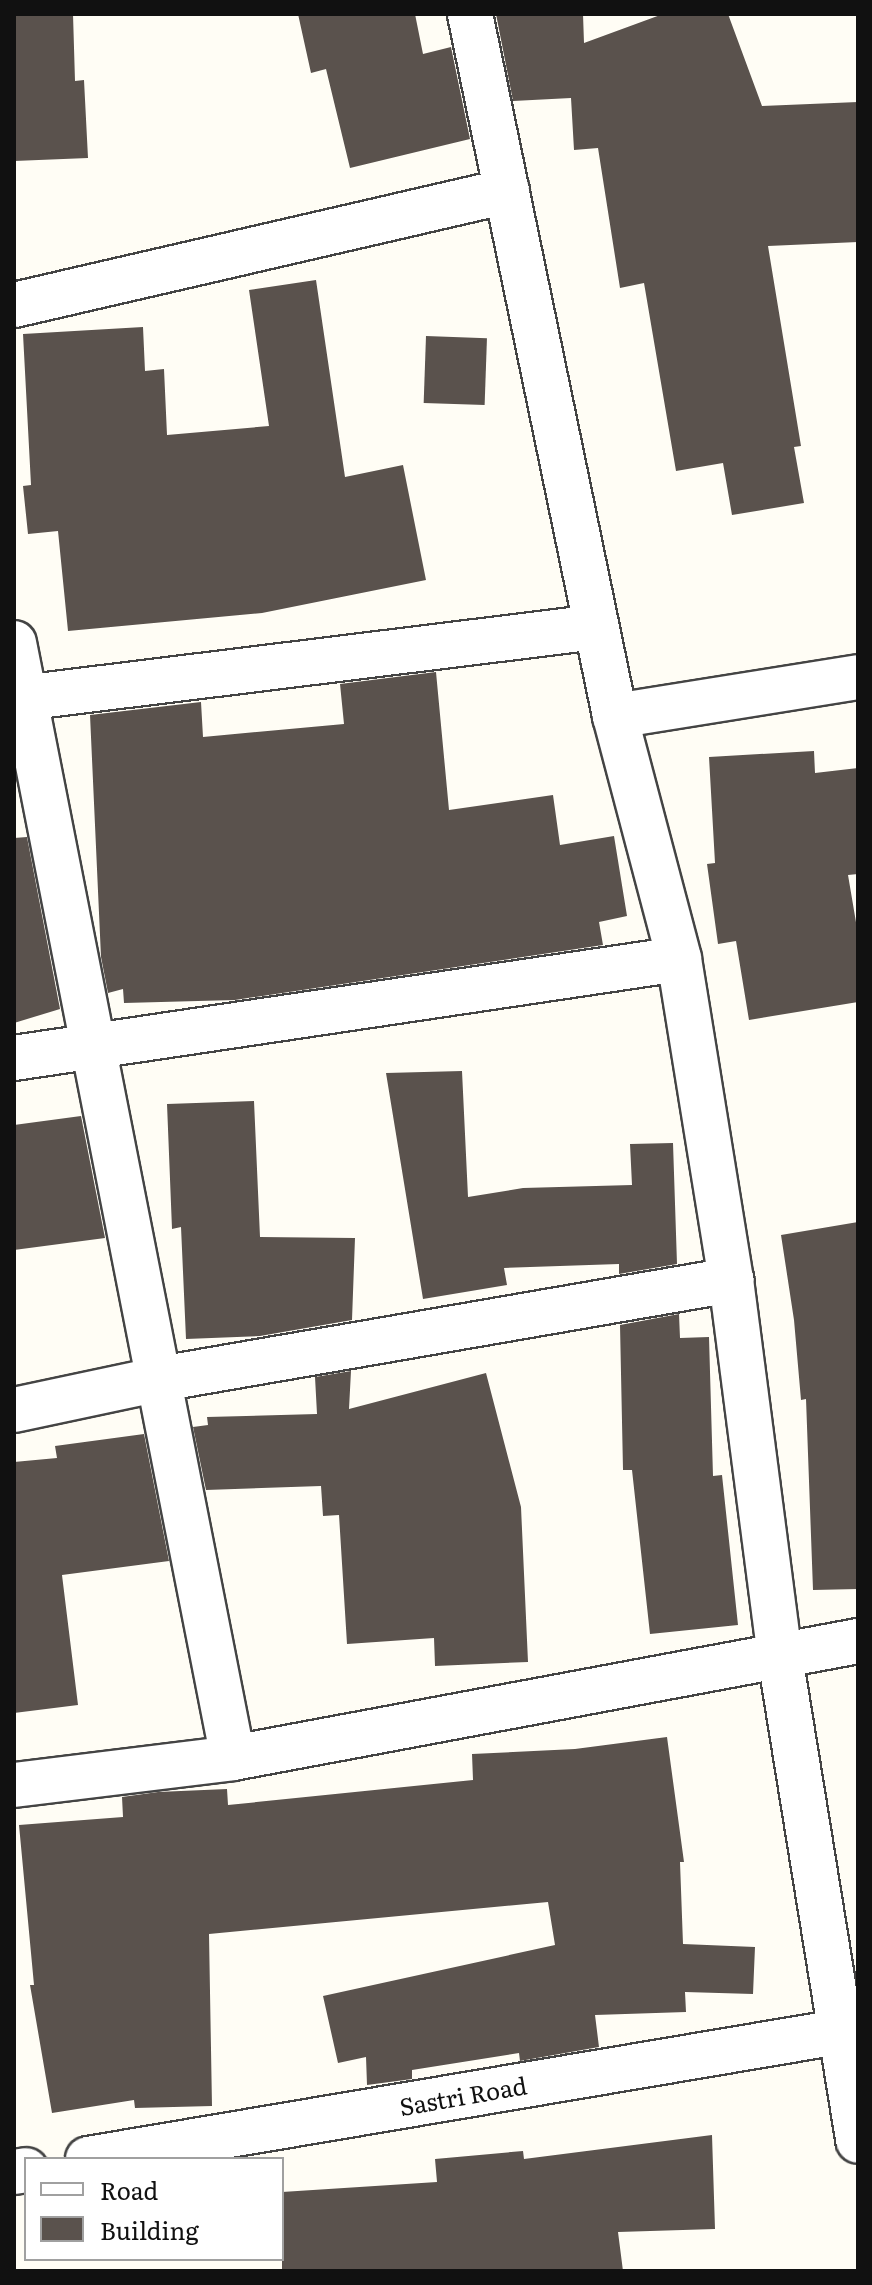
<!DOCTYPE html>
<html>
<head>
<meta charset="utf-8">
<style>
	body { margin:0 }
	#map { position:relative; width:872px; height:2285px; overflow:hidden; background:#fffdf5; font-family:Literata,serif }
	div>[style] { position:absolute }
	.building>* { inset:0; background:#5a524d; transform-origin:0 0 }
	.roads { filter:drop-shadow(2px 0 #444) drop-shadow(-2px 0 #444) drop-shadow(0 2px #444) drop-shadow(0 -2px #444) }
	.minor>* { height:44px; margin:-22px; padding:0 22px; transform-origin:22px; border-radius:22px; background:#fff }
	span { translate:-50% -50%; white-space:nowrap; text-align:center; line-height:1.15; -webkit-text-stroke:8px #fff; paint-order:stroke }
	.street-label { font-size:24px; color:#111 }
	.frame { position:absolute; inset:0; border:16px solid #111; pointer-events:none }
	.legend { position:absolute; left:24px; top:2157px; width:260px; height:104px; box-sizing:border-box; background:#fff; border:2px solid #a0a0a0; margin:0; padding:10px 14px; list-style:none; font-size:24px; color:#111 }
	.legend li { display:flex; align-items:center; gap:16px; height:40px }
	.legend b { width:40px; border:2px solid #a0a0a0 }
</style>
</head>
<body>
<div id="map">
	<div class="building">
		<i style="clip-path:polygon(14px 14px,73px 14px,75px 81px,84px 80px,88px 158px,14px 161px)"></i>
		<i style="clip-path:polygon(298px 14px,415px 14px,423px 54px,451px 47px,470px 139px,350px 168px,326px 69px,311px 73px)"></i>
		<i style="clip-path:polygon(496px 14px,583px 14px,584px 43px,663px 14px,728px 14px,762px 106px,858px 102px,858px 242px,768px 246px,801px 446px,794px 447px,804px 503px,732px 515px,723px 463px,676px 471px,644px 283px,620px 288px,598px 148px,574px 150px,571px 98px,513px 101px)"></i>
		<i style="clip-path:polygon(316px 280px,345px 477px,403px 465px,426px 580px,262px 613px,68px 631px,58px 531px,28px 534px,23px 486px,31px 485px,23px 334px,143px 327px,145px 371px,164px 369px,167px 435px,269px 426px,249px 290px)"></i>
		<i style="left:426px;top:336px;width:61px;height:67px;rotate:2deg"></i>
		<i style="clip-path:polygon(436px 672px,449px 810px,553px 795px,560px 845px,614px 836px,627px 916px,599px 922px,603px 945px,235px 1000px,124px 1003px,123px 989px,108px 993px,101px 957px,90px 715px,201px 702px,203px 737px,344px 724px,340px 684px)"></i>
		<i style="clip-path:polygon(814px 751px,815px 773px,858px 768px,858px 874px,848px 875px,858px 934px,858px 1002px,749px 1020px,736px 941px,718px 944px,707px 864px,715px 863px,709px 757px)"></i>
		<i style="clip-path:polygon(27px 837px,60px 1009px,14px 1023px,14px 838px)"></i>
		<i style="clip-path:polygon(462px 1071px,468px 1197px,523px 1188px,632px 1185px,630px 1144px,673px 1143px,677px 1264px,619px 1274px,619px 1264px,504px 1268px,507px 1285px,423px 1299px,386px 1073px)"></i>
		<i style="clip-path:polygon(254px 1101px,260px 1237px,355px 1238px,352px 1320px,260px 1336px,186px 1339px,181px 1227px,172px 1229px,167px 1104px)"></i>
		<i style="clip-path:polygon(81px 1116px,105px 1238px,14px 1250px,14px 1125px)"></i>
		<i style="clip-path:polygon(858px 1222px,858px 1589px,813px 1590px,806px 1399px,801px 1400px,794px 1320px,781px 1235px)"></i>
		<i style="clip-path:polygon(679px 1314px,680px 1338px,709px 1337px,713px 1476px,722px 1475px,738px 1625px,650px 1634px,632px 1470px,623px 1470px,620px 1325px)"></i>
		<i style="clip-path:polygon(351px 1371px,349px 1409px,486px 1373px,521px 1507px,528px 1662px,435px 1666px,434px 1638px,347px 1644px,339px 1515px,323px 1516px,321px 1486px,206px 1490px,193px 1427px,208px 1425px,207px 1417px,317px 1414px,315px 1377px)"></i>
		<i style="clip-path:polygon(144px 1434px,169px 1561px,62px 1575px,78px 1705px,14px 1713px,14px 1462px,57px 1458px,55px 1446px)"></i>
		<i style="clip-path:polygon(667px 1737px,684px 1862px,680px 1862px,683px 1944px,755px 1947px,753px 1994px,685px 1992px,686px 2012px,595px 2015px,599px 2047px,520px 2061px,519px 2053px,412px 2070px,412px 2079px,367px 2085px,366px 2057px,338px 2063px,323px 1996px,555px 1945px,548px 1902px,209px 1934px,212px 2106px,135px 2108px,134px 2100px,52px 2113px,30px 1985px,34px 1985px,19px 1825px,123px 1817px,122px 1797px,158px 1792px,227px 1789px,228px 1805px,473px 1780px,472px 1754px,575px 1749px)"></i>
		<i style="clip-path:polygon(712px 2135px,715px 2229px,618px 2232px,623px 2271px,282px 2271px,282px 2192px,437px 2182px,435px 2159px,523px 2151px,524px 2159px)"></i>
	</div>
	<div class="roads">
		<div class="minor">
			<i style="left:470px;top:14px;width:717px;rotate:78.33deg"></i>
			<i style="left:615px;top:716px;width:251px;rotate:75.2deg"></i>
			<i style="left:679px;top:959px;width:325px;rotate:80.8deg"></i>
			<i style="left:731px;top:1280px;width:380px;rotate:82.6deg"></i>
			<i style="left:780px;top:1657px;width:490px;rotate:80.8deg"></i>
			<i style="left:14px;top:305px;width:506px;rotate:-13.02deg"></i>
			<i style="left:14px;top:643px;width:1136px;rotate:78.89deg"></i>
			<i style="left:14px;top:699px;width:586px;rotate:-7.05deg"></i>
			<i style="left:615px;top:716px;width:246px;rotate:-9.1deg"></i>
			<i style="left:14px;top:1058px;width:672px;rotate:-8.47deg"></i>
			<i style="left:14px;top:1410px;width:149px;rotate:-12deg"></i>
			<i style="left:160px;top:1379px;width:580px;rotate:-9.84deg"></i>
			<i style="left:14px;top:1785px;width:221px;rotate:-7deg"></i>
			<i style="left:233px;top:1758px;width:636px;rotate:-10.6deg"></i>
			<i style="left:88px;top:2159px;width:761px;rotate:-9.61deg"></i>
			<i style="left:14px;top:2172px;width:12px;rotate:-9deg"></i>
		</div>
	</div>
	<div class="street-label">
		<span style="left:463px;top:2095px;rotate:-10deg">Sastri Road</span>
	</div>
	<div class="frame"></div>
	<ul class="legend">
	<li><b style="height:10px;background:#fff"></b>Road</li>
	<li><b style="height:22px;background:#5a524d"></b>Building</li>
	</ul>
</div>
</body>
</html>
